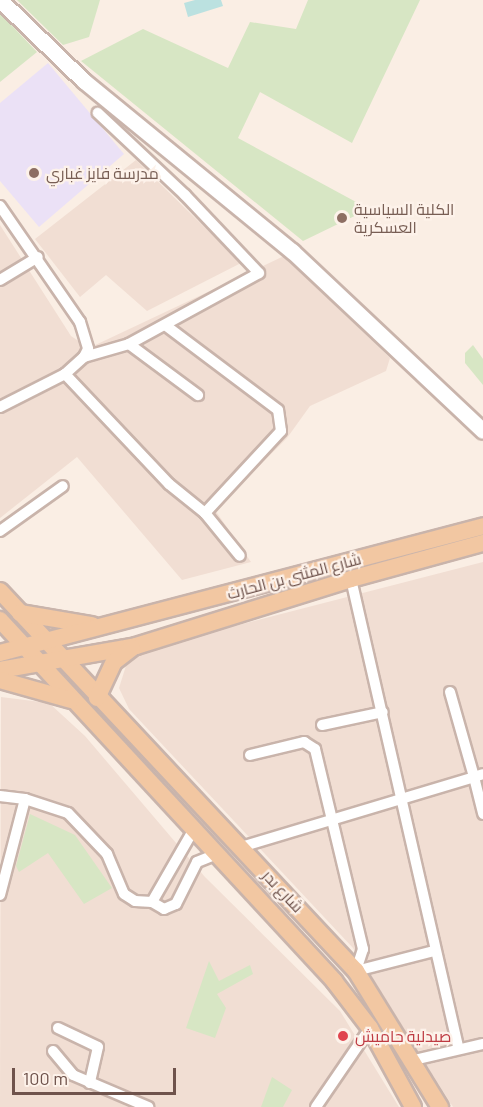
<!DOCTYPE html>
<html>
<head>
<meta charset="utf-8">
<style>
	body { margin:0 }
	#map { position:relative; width:483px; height:1107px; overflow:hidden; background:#faeee4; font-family:Barlow,Cairo,sans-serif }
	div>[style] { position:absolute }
	.residential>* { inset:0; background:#f1ded3 }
	.education>* { inset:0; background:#ebe1f6 }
	.green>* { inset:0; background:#d7e6c4 }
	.water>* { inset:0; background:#bbe1e0 }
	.roads { filter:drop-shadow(2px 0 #c9b4ab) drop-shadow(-2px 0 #c9b4ab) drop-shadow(0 2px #c9b4ab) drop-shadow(0 -2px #c9b4ab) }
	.minor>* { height:10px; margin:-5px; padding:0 5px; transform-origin:5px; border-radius:5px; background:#fff }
	.secondary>* { height:15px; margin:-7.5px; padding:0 7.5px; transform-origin:7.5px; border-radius:7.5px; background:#fff }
	.primary>* { height:16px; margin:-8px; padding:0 8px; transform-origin:8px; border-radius:8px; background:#f2c7a2 }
	.dots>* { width:16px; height:16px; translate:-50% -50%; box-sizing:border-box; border:3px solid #fdf2ea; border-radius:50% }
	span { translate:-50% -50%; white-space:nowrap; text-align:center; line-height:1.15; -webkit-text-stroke:4.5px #fdf2ea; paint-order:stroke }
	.education-label { font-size:16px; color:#785e54 }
	.left { translate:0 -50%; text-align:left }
	.street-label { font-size:16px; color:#6f534c }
	.health-label { font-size:16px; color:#be3a42 }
	.scale { position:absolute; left:12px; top:1068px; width:164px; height:27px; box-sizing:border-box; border:3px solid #6f534c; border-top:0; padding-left:8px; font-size:18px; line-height:21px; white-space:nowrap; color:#6f534c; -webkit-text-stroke:4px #fdf2ea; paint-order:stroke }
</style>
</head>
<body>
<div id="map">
	<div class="residential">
		<i style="clip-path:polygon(136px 160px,241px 263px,147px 311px,106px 275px,80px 297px,35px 239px)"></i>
		<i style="clip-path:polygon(0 225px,71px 336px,89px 348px,284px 256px,390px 358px,386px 371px,310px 406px,287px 438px,215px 510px,251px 562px,182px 580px,77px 457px,0 518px)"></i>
		<i style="clip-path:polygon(483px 562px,483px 1107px,453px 1107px,353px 948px,129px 709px,119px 688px,130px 653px)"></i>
		<i style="clip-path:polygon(1px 697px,49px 703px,85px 736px,205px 877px,340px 1011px,399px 1107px,0 1107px)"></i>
	</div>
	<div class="education">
		<i style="clip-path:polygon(48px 63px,124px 154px,39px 227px,0 181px,0 103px)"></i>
	</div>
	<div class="green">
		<i style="clip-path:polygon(17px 0,100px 0,89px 37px,63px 45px)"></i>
		<i style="clip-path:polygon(308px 0,420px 0,352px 143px,260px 92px,238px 138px,369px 209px,303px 241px,81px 61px,143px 29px,228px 68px,250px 22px,296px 29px)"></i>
		<i style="clip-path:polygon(0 13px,37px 52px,0 82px)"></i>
		<i style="clip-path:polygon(473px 345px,483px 359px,483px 385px,465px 363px,465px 353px)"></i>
		<i style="clip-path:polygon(30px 814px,75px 835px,112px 888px,84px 904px,48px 853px,19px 872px,16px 866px)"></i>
		<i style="clip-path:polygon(209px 961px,219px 981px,250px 965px,253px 974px,217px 994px,226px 1008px,215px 1038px,186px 1028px)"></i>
		<i style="clip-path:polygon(272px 1077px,292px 1090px,283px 1107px,261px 1107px)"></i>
	</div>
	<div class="water">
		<i style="clip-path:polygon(195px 0,221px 0,223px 6px,188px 17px,184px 3px)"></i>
	</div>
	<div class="roads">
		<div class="minor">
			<i style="left:0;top:206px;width:141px;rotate:55.4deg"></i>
			<i style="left:80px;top:322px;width:28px;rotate:73deg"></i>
			<i style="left:88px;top:349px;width:9px;rotate:117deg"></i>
			<i style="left:0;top:280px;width:44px;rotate:-31.2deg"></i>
			<i style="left:129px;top:344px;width:86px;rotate:36.5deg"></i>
			<i style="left:65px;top:374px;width:151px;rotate:46.6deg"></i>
			<i style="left:169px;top:484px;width:46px;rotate:38.9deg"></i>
			<i style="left:205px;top:513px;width:112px;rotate:-47.2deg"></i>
			<i style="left:281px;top:431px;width:21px;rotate:-98deg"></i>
			<i style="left:278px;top:410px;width:141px;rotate:-143deg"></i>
			<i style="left:0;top:407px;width:73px;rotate:-26.9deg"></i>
			<i style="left:65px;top:374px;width:25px;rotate:-42deg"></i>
			<i style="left:84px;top:357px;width:47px;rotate:-16.1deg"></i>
			<i style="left:129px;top:344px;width:148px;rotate:-28.6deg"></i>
			<i style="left:259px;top:273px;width:108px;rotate:-133.5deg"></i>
			<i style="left:185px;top:195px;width:120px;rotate:-136.7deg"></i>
			<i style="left:205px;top:513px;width:55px;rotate:50.9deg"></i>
			<i style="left:0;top:531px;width:77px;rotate:-35.5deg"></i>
			<i style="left:351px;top:579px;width:482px;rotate:77.1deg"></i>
			<i style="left:450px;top:692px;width:88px;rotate:74.2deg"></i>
			<i style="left:474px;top:777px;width:9px;rotate:-18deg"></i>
			<i style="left:322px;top:725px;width:62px;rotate:-12deg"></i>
			<i style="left:250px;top:755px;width:56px;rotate:-13.5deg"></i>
			<i style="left:304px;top:742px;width:13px;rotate:32deg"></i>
			<i style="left:315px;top:749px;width:206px;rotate:76.5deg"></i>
			<i style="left:363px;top:949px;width:23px;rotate:108deg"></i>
			<i style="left:356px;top:971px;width:81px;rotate:-14.4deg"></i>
			<i style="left:0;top:796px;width:25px;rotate:7deg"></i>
			<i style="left:241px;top:847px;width:243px;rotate:-16.7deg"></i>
			<i style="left:474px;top:777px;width:38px;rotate:76deg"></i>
			<i style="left:0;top:895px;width:99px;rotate:-75.4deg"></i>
			<i style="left:25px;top:799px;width:45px;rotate:18deg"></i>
			<i style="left:68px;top:813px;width:57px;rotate:46.4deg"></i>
			<i style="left:107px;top:854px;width:43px;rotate:67deg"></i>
			<i style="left:124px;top:894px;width:13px;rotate:32deg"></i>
			<i style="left:135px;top:901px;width:17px;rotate:3deg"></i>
			<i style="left:152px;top:902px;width:14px;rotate:30deg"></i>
			<i style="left:164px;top:909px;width:13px;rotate:-23deg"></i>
			<i style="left:176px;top:904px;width:47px;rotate:-63.4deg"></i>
			<i style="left:197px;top:862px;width:22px;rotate:-22deg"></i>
			<i style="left:152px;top:902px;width:84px;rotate:-60.1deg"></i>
			<i style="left:58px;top:1028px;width:44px;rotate:25.4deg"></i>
			<i style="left:98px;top:1047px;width:37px;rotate:103deg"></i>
			<i style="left:53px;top:1051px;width:31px;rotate:50deg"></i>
			<i style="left:73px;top:1075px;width:82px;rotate:23.1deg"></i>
			<i style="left:414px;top:1060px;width:71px;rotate:-13.1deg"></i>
			<i style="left:316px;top:1107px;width:96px;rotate:-55.6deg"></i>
		</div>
		<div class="secondary">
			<i style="left:0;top:0;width:117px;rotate:44deg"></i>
			<i style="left:84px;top:81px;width:269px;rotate:39.3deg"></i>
			<i style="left:292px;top:251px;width:262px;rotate:43.3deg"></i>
		</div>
		<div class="primary">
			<i style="left:0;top:591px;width:521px;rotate:46.87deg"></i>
			<i style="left:356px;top:971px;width:160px;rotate:58.3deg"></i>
			<i style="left:20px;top:613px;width:73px;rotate:9.5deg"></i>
			<i style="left:0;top:620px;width:492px;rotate:47.2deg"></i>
			<i style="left:334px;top:981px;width:59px;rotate:52.5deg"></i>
			<i style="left:370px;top:1028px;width:90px;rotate:61.4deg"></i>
			<i style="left:0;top:653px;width:499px;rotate:-14.7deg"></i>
			<i style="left:0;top:670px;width:138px;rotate:-10deg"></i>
			<i style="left:136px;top:646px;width:225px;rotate:-17.3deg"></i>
			<i style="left:351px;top:579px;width:137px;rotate:-15.3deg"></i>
			<i style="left:0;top:680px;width:74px;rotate:15.7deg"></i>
			<i style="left:97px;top:698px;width:40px;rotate:-65deg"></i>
			<i style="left:114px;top:662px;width:23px;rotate:-38deg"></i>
		</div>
	</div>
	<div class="dots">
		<i style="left:34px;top:173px;background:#8d6e63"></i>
		<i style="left:342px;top:218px;background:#8d6e63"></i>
		<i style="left:343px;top:1036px;background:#e0444e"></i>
	</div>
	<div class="education-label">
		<span class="left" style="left:46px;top:173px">مدرسة فايز غباري</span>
		<span class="left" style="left:354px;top:218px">الكلية السياسية<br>العسكرية</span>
	</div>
	<div class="street-label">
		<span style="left:294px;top:576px;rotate:-15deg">شارع المثنى بن الحارث</span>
		<span style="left:283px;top:891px;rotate:47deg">شارع بدر</span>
	</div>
	<div class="health-label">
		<span class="left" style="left:355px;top:1036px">صيدلية حاميش</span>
	</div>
	<div class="scale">100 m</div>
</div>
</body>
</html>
